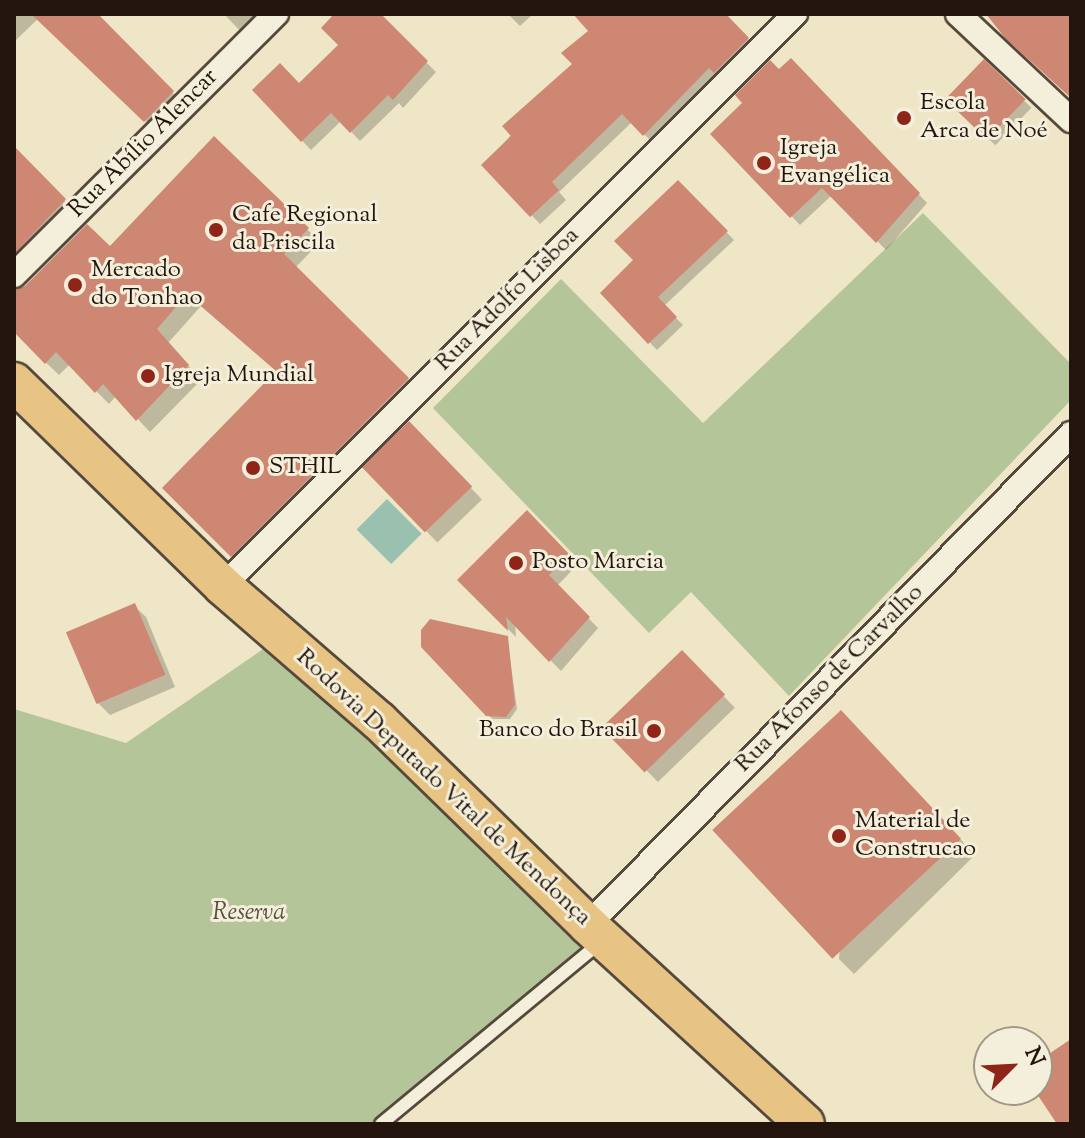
<!DOCTYPE html>
<html>
<head>
<meta charset="utf-8">
<style>
	body { margin:0 }
	#map { position:relative; width:1085px; height:1138px; overflow:hidden; background:#eee6c7; font-family:"Sorts Mill Goudy",serif }
	div>[style] { position:absolute }
	.green>* { inset:0; background:#b4c699 }
	.water>* { inset:0; background:#9ac0b0; transform-origin:0 0 }
	.shadow>* { inset:0; background:#0003; transform-origin:0 0 }
	.building>* { inset:0; background:#ce8772; transform-origin:0 0 }
	.roads { filter:drop-shadow(2px 0 #56483c) drop-shadow(-2px 0 #56483c) drop-shadow(0 2px #56483c) drop-shadow(0 -2px #56483c) }
	.service>* { height:12px; margin:-6px; padding:0 6px; transform-origin:6px; border-radius:6px; background:#f4efdb }
	.minor>* { height:24px; margin:-12px; padding:0 12px; transform-origin:12px; border-radius:12px; background:#f4efdb }
	.primary>* { height:38px; margin:-19px; padding:0 19px; transform-origin:19px; border-radius:19px; background:#e7c384 }
	.dots>* { width:22px; height:22px; translate:-50% -50%; box-sizing:border-box; border:4px solid #f4efdb; border-radius:50% }
	span { translate:-50% -50%; white-space:nowrap; text-align:center; line-height:1.15; -webkit-text-stroke:6px #f4efdb; paint-order:stroke }
	.poi-label { font-size:24px; color:#23140e }
	.left { translate:0 -50%; text-align:left }
	.right { translate:-100% -50%; text-align:right }
	.street-label { font-size:24px; color:#23140e }
	.park-label { font-size:24px; color:#56523f; font-style:italic }
	.frame { position:absolute; inset:0; border:16px solid #23140e; pointer-events:none }
	.north { position:absolute; left:973px; top:1026px; width:80px; height:80px; box-sizing:border-box; background:#f4efdb; border:2px solid #a09789; border-radius:50%; rotate:66deg; font-size:22px; font-weight:700; line-height:32px; text-align:center; color:#23140e }
	.north::after { content:''; display:block; margin:auto; width:28px; height:36px; background:#8f2418; clip-path:polygon(50% 0,100% 100%,50% 72%,0 100%) }
</style>
</head>
<body>
<div id="map">
	<div class="green">
		<i style="clip-path:polygon(923px 213px,1071px 364px,1071px 400px,789px 696px,691px 592px,649px 633px,433px 408px,561px 279px,703px 423px)"></i>
		<i style="clip-path:polygon(272px 643px,585px 946px,379px 1124px,14px 1124px,14px 709px,126px 743px)"></i>
	</div>
	<div class="water">
		<i style="left:387px;top:499px;width:49px;height:43px;rotate:45deg"></i>
	</div>
	<div class="shadow">
		<i style="clip-path:polygon(14px 14px,43px 14px,16px 40px)"></i>
		<i style="clip-path:polygon(59px 14px,96px 14px,180px 100px,153px 128px,47px 27px)"></i>
		<i style="clip-path:polygon(224px 14px,267px 14px,245px 36px)"></i>
		<i style="clip-path:polygon(337px 14px,378px 14px,436px 72px,403px 108px,399px 103px,360px 141px,341px 121px,311px 150px,254px 90px,299px 85px,341px 45px)"></i>
		<i style="clip-path:polygon(508px 14px,533px 14px,520px 26px)"></i>
		<i style="clip-path:polygon(576px 14px,709px 14px,726px 17px,757px 48px,653px 143px,632px 122px,559px 192px,566px 200px,540px 224px,484px 165px,575px 64px,590px 31px)"></i>
		<i style="clip-path:polygon(791px 61px,927px 203px,886px 250px,832px 195px,800px 225px,713px 134px)"></i>
		<i style="left:984px;top:62px;width:66px;height:52px;rotate:44deg"></i>
		<i style="clip-path:polygon(214px 139px,320px 242px,295px 268px,421px 392px,245px 569px,164px 488px,278px 372px,201px 306px,168px 343px,201px 380px,150px 432px,116px 396px,109px 404px,70px 364px,59px 375px,14px 332px,14px 288px,25px 288px,110px 249px)"></i>
		<i style="clip-path:polygon(14px 150px,77px 213px,14px 283px)"></i>
		<i style="clip-path:polygon(678px 182px,734px 240px,664px 306px,683px 325px,657px 350px,602px 293px,635px 261px)"></i>
		<i style="left:409px;top:424px;width:105px;height:62px;rotate:46deg"></i>
		<i style="clip-path:polygon(527px 513px,577px 565px,557px 586px,598px 628px,561px 671px,515px 624px,516px 637px,459px 580px)"></i>
		<i style="clip-path:polygon(134px 606px,146px 617px,175px 687px,110px 715px,98px 703px)"></i>
		<i style="clip-path:polygon(507px 637px,517px 709px,510px 719px,492px 719px,488px 715px)"></i>
		<i style="left:682px;top:653px;width:76px;height:107px;rotate:46deg"></i>
		<i style="clip-path:polygon(856px 727px,975px 855px,854px 974px,839px 959px)"></i>
	</div>
	<div class="building">
		<i style="clip-path:polygon(31px 14px,98px 14px,174px 91px,144px 122px)"></i>
		<i style="clip-path:polygon(334px 14px,381px 14px,428px 61px,393px 100px,388px 95px,350px 133px,331px 113px,301px 142px,252px 90px,280px 63px,299px 83px,338px 45px,321px 28px)"></i>
		<i style="clip-path:polygon(573px 14px,726px 14px,749px 38px,714px 73px,709px 68px,643px 136px,622px 114px,552px 182px,559px 190px,530px 217px,481px 165px,511px 136px,502px 126px,572px 64px,561px 53px,588px 31px)"></i>
		<i style="clip-path:polygon(986px 14px,1071px 14px,1071px 98px,1005px 38px)"></i>
		<i style="clip-path:polygon(791px 58px,920px 193px,876px 243px,822px 188px,790px 218px,710px 134px,742px 103px,735px 95px,770px 60px,779px 69px)"></i>
		<i style="left:984px;top:59px;width:58px;height:56px;rotate:44deg"></i>
		<i style="clip-path:polygon(214px 136px,309px 228px,284px 254px,409px 378px,231px 557px,162px 488px,276px 371px,187px 294px,157px 329px,189px 365px,136px 421px,103px 384px,95px 393px,56px 352px,45px 364px,14px 332px,14px 290px,25px 286px,87px 224px,110px 246px)"></i>
		<i style="clip-path:polygon(14px 146px,66px 199px,14px 254px)"></i>
		<i style="clip-path:polygon(678px 180px,728px 231px,658px 297px,677px 317px,648px 344px,600px 293px,633px 260px,614px 241px)"></i>
		<i style="left:409px;top:421px;width:91px;height:66px;rotate:46deg"></i>
		<i style="clip-path:polygon(527px 510px,569px 554px,549px 575px,590px 617px,549px 662px,506px 617px,508px 631px,457px 580px)"></i>
		<i style="left:135px;top:603px;width:78px;height:75px;rotate:67deg"></i>
		<i style="clip-path:polygon(430px 619px,508px 636px,515px 705px,506px 717px,486px 716px,421px 647px,421px 630px)"></i>
		<i style="left:682px;top:650px;width:62px;height:112px;rotate:46deg"></i>
		<i style="left:841px;top:710px;width:176px;height:176px;rotate:47deg"></i>
		<i style="clip-path:polygon(1071px 1039px,1071px 1124px,1057px 1124px,1037px 1094px,1037px 1062px)"></i>
	</div>
	<div class="roads">
		<div class="service">
			<i style="left:381px;top:1124px;width:287px;rotate:-39.6deg"></i>
		</div>
		<div class="minor">
			<i style="left:958px;top:14px;width:155px;rotate:43.2deg"></i>
			<i style="left:14px;top:275px;width:370px;rotate:-44.9deg"></i>
			<i style="left:223px;top:586px;width:809px;rotate:-45deg"></i>
			<i style="left:588px;top:925px;width:689px;rotate:-45.47deg"></i>
		</div>
		<div class="primary">
			<i style="left:14px;top:382px;width:292px;rotate:44.3deg"></i>
			<i style="left:223px;top:586px;width:206px;rotate:40.9deg"></i>
			<i style="left:379px;top:721px;width:292px;rotate:44.3deg"></i>
			<i style="left:588px;top:925px;width:294px;rotate:42.5deg"></i>
		</div>
	</div>
	<div class="dots">
		<i style="left:904px;top:118px;background:#8f2418"></i>
		<i style="left:764px;top:163px;background:#8f2418"></i>
		<i style="left:216px;top:230px;background:#8f2418"></i>
		<i style="left:75px;top:285px;background:#8f2418"></i>
		<i style="left:148px;top:376px;background:#8f2418"></i>
		<i style="left:253px;top:468px;background:#8f2418"></i>
		<i style="left:516px;top:563px;background:#8f2418"></i>
		<i style="left:654px;top:731px;background:#8f2418"></i>
		<i style="left:839px;top:836px;background:#8f2418"></i>
	</div>
	<div class="poi-label">
		<span class="left" style="left:920px;top:118px">Escola<br>Arca de Noé</span>
		<span class="left" style="left:780px;top:163px">Igreja<br>Evangélica</span>
		<span class="left" style="left:232px;top:230px">Cafe Regional<br>da Priscila</span>
		<span class="left" style="left:91px;top:285px">Mercado<br>do Tonhao</span>
		<span class="left" style="left:164px;top:376px">Igreja Mundial</span>
		<span class="left" style="left:269px;top:468px">STHIL</span>
		<span class="left" style="left:532px;top:563px">Posto Marcia</span>
		<span class="right" style="left:638px;top:731px">Banco do Brasil</span>
		<span class="left" style="left:855px;top:836px">Material de<br>Construcao</span>
	</div>
	<div class="street-label">
		<span style="left:144px;top:144px;rotate:-45deg">Rua Abílio Alencar</span>
		<span style="left:508px;top:300px;rotate:-45deg">Rua Adolfo Lisboa</span>
		<span style="left:830px;top:679px;rotate:-45deg">Rua Afonso de Carvalho</span>
		<span style="left:443px;top:788px;rotate:43deg">Rodovia Deputado Vital de Mendonça</span>
	</div>
	<div class="park-label">
		<span style="left:249px;top:914px">Reserva</span>
	</div>
	<div class="frame"></div>
	<div class="north">N</div>
</div>
</body>
</html>
